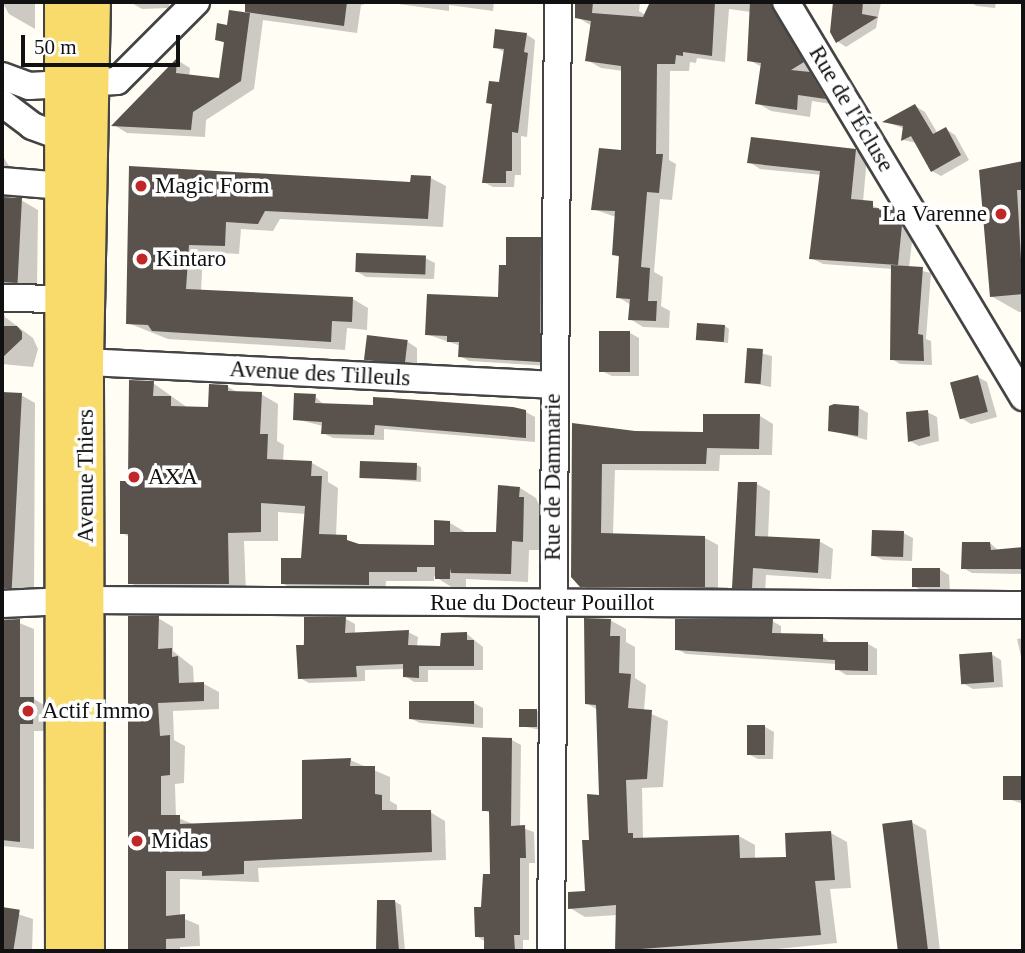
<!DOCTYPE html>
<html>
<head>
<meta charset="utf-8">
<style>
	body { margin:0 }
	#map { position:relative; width:1025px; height:953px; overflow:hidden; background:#fffdf4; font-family:"Times New Roman",serif }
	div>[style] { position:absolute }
	.shadow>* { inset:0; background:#0003 }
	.building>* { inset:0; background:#5a524d; transform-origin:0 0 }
	.roads { filter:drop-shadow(2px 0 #444) drop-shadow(-2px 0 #444) drop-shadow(0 2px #444) drop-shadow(0 -2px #444) }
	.minor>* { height:26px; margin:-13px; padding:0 13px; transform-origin:13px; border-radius:13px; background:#fff }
	.major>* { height:33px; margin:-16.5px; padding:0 16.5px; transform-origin:16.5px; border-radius:16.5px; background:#f8db6b }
	.dots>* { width:19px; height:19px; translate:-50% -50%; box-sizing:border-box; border:4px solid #fff; border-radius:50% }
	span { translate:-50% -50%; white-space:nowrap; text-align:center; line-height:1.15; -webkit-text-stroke:7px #fff; paint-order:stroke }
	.street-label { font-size:23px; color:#111 }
	.poi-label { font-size:23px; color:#111 }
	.left { translate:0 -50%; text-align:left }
	.right { translate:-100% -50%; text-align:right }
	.frame { position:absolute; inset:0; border:4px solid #111; pointer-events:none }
	.scale { position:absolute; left:21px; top:35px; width:159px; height:32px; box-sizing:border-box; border:4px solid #111; border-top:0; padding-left:9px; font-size:21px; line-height:24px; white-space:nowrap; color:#111; -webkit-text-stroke:5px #fff; paint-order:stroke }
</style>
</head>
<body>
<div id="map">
	<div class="shadow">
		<i style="clip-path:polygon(2px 2px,35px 2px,35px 29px,9px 14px)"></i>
		<i style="clip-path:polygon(130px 2px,169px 2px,169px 8px,142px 9px)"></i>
		<i style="clip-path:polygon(249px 2px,372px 2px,361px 5px,357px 33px,263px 20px,254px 89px,206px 120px,205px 137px,127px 133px,114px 125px,177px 60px,190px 68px,189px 77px,220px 80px,226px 44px,217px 39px,246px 14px)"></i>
		<i style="clip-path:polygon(384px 2px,494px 2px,493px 11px,449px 5px,449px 11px)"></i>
		<i style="clip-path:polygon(577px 2px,640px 2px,639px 11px,644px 14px,656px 13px,661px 2px,777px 2px,816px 70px,810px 74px,823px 82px,837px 105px,812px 101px,810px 117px,771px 111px,757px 103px,762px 67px,749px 60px,751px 12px,729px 9px,725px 62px,697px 58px,696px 63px,690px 62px,689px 71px,670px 71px,669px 160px,676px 164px,672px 200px,660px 199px,654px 272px,663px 277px,661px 306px,670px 311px,669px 328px,643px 327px,630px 319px,631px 305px,618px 297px,621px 258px,613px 254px,616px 217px,593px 209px,623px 152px,623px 71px,601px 68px,587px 60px,592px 26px,577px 17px)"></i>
		<i style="clip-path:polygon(835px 2px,881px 2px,876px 28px,846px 47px,837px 41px,831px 32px)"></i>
		<i style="clip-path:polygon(969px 2px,996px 2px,995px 8px,977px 6px)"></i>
		<i style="clip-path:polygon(526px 34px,535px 40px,527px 137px,521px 136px,521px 175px,515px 175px,514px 187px,493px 187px,483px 182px,494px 105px,488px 102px,501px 84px,504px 52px,495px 47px)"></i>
		<i style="clip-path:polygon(915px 106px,925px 112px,938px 134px,946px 129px,955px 135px,969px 160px,941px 176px,932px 171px,917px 143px,903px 140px,905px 129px,886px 122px)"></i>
		<i style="clip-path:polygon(855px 150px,867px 157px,863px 202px,904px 218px,913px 233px,909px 268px,931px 273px,926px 339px,931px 341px,932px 365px,900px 364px,892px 359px,893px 269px,823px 264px,811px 258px,822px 175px,760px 169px,749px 162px)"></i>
		<i style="clip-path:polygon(2px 155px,13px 172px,2px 177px)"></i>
		<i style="clip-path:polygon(1023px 160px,1023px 312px,1019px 312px,991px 296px)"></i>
		<i style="clip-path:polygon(131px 167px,412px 184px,431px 178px,446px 186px,443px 227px,280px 219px,273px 231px,241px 229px,239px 254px,203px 252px,201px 292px,353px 299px,368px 308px,367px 330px,347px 328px,345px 350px,168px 339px,128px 323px)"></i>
		<i style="clip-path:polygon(2px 198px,21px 200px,38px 210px,37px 290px,2px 307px,5px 317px,33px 338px,38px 349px,33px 367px,2px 364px)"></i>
		<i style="clip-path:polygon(540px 239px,549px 244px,548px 366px,469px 361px,460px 356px,461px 346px,426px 334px,500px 299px,508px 267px)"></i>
		<i style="clip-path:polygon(425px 258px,435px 263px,434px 279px,366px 277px,356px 271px)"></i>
		<i style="clip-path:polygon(725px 326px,729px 329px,728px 343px,698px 339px)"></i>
		<i style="clip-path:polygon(630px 333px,639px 338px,639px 376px,612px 376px,602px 371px)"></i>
		<i style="clip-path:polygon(408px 342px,417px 348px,417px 366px,377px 364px,368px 359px)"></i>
		<i style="clip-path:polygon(748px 350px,772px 356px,771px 387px,746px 382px)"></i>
		<i style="clip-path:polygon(978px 377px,987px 382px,997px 417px,971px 424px,961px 418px)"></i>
		<i style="clip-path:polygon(153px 383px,188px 408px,210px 409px,228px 387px,239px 393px,261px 394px,278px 404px,277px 441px,284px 445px,283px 461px,312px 463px,328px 472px,328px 482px,338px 488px,336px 536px,362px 546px,436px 546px,450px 523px,467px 533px,498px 534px,520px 488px,536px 498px,541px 509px,539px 550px,529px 550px,528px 582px,466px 579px,466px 588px,453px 588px,434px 576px,434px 581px,386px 581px,385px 594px,299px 593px,282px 583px,303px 560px,306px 514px,278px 512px,278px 541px,244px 541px,246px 593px,146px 592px,129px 582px,130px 537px,122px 533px)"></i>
		<i style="clip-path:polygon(2px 394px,21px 395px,35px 403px,34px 595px,2px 609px)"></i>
		<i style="clip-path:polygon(315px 396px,324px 405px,526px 412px,535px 417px,535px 442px,384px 429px,384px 440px,333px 438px,323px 433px,323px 426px,295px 419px)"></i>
		<i style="clip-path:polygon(859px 408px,868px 413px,867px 440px,830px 430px)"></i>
		<i style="clip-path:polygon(927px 412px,937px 417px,939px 441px,919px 446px,910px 441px)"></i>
		<i style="clip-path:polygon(760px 416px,773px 424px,772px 455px,720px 455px,719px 471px,615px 470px,613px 534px,705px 538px,718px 545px,718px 589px,733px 589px,739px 484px,757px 484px,770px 491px,768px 538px,819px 541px,833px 549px,831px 579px,766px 575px,765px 595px,596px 594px,582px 585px,574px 425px,635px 433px,705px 433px)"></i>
		<i style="clip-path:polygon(417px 465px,421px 467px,421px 482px,362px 477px)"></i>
		<i style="clip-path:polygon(903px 533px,913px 538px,912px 561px,883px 560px,873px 555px)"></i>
		<i style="clip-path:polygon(990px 543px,999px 551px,1023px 549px,1023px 574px,972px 573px,963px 568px)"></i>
		<i style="clip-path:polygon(939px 569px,949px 575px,950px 592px,924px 592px,914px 586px)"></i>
		<i style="clip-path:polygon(2px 616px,34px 629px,34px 699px,47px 707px,47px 731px,34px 731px,34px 849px,2px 846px,2px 872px)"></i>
		<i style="clip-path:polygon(130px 618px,158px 618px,173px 627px,173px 651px,193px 667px,194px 684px,204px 684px,219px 692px,219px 709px,173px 711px,174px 740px,185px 746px,184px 783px,175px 784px,176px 817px,195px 825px,304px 821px,350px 760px,390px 777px,390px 801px,397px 805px,397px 812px,430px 812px,445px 821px,446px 860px,258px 868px,259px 882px,180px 879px,180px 917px,199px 925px,200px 946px,180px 947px,180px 951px,130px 951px)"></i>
		<i style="clip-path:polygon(306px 619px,346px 619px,355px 624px,355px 635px,408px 632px,418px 637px,417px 647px,442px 647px,467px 634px,483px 647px,483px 670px,428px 670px,428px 682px,414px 682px,405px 676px,405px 669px,365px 670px,365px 681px,309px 683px,300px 678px)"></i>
		<i style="clip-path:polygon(610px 620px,626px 629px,626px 642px,635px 647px,635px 678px,646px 685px,644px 711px,668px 721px,663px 787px,642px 788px,643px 840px,739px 836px,755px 845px,755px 859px,788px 858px,831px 833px,847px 842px,851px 888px,830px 889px,837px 943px,757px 951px,616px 951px,618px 915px,585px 917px,570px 908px,587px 893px,590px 842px,600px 796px,598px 710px,586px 703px)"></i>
		<i style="clip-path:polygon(772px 621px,781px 626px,781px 635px,822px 636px,831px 644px,868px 644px,877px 649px,877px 675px,846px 675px,837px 669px,837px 664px,686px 654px,677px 649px)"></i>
		<i style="clip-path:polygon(1023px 638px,1023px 665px,1017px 639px)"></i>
		<i style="clip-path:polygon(991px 654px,1001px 660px,1003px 687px,973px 689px,964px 684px)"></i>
		<i style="clip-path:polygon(474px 703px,483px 708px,483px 728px,420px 723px,410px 718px)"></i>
		<i style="clip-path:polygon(537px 711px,541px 713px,541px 730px,521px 726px)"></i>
		<i style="clip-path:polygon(765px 727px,774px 732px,773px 759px,758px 759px,748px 754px)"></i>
		<i style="clip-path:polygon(512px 740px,521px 745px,520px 827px,534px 832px,535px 863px,529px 863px,529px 940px,523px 940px,523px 951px,487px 951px,486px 942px,476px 936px,492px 875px,491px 814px,483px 809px)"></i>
		<i style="clip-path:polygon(1005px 778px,1023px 778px,1023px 804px,1006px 798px)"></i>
		<i style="clip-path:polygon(911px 822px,926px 830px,940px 951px,898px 951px,884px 825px)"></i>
		<i style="clip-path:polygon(394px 901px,401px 905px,405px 951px,379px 951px)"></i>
		<i style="clip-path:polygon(2px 909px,33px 919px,32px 951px,2px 951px)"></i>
	</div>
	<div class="building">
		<i style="clip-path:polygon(245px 2px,347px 2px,344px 26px,245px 12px)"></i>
		<i style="clip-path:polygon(575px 2px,593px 2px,592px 13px,643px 17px,650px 2px,715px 2px,712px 56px,683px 52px,683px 56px,676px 55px,675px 64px,657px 64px,656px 154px,663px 154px,659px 193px,647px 192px,641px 267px,650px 268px,648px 301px,657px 301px,656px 321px,628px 320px,630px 299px,616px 298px,619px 256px,612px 255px,615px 211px,591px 210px,599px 148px,621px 150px,621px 66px,585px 61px,591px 21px,575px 18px)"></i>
		<i style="clip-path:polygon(750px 2px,770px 2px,804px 62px,791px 70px,810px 72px,826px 99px,798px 95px,797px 110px,755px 104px,761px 63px,747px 61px)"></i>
		<i style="clip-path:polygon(833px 2px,863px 2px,862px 14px,878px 17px,836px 43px,830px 32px)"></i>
		<i style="clip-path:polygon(229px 10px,250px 13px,241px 81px,193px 112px,191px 130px,111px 126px,177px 58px,176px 73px,219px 78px,224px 42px,215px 40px,217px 23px,227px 25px)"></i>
		<i style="clip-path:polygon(495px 29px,527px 33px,524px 52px,528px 53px,518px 133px,512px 132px,512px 171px,506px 171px,506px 183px,482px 183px,492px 104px,486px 103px,489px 81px,499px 82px,504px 49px,493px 48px)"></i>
		<i style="clip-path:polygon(915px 104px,933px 134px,946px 127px,961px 155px,931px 172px,911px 136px,901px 141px,903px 126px,882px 122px)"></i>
		<i style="clip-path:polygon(751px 137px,856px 149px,851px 199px,873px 201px,873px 208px,892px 209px,902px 225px,898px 265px,809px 259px,820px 171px,747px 163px)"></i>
		<i style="clip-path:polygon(1023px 161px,1023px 190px,1017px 190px,1023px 294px,990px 297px,979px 170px)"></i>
		<i style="clip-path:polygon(129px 166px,410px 182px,411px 175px,431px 176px,428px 219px,265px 211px,258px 224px,226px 222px,225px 246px,189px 245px,186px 289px,353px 297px,352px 322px,332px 321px,331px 342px,152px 331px,148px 325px,126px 324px)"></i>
		<i style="left:2px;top:197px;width:20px;height:85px;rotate:3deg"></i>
		<i style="clip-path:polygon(506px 237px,541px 237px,540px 362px,458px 357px,459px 342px,447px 342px,447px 336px,425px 335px,427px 294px,498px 297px,499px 265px,506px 265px)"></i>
		<i style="left:356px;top:253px;width:70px;height:19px;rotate:2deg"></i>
		<i style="clip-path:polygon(891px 265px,923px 267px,918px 334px,923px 335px,924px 361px,890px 360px)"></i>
		<i style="left:697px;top:323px;width:28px;height:17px;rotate:4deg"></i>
		<i style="clip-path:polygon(2px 326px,17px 326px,22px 332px,22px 339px,2px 358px)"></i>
		<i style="left:599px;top:331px;width:31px;height:41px"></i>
		<i style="left:367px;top:335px;width:41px;height:25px;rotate:7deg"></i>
		<i style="left:747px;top:348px;width:16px;height:35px;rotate:4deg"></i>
		<i style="left:978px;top:375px;width:38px;height:29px;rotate:75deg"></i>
		<i style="clip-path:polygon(129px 380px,154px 381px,153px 396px,171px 396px,171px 406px,208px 407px,209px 384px,228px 385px,228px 391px,262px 392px,260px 434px,268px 434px,267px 459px,312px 461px,311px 476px,322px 476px,319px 534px,347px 535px,347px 540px,359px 544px,434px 545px,434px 520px,450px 521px,450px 532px,496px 532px,498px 485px,520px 487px,519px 497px,524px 497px,523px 542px,512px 541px,511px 574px,451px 573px,450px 568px,450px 579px,435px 579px,435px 567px,417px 567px,417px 572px,369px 572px,369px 585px,281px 584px,281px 558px,301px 558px,305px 506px,261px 503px,261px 532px,228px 533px,229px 584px,128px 584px,128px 534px,120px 534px,120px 481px,128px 481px)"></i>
		<i style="left:2px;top:392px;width:20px;height:196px;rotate:3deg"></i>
		<i style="clip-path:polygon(294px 393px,316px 394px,315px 403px,373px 405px,373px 397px,390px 398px,513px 407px,526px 410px,526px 438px,375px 425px,374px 435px,321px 434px,322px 422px,293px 420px)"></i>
		<i style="clip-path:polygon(834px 404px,859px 406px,858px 436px,828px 431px,829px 406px)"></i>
		<i style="clip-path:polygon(928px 410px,930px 436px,908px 442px,906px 412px)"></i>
		<i style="clip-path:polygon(703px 414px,760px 414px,759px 449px,707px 448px,706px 464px,602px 464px,601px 533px,705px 536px,705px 587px,732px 588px,738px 482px,757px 482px,755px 536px,820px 539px,818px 573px,753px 568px,752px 588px,580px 587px,571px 577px,572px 423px,635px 431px,703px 432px)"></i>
		<i style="left:360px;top:461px;width:57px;height:17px;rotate:2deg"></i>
		<i style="left:872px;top:530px;width:32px;height:26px;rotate:2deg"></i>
		<i style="clip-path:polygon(962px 542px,990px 542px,991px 550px,1023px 547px,1023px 569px,961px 569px)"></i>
		<i style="left:912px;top:568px;width:28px;height:19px"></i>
		<i style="clip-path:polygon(128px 616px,159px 616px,158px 649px,172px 648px,172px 657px,178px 656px,179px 683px,204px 682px,204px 701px,158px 703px,160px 736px,170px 735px,170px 775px,161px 776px,161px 815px,180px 815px,180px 824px,302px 819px,302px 760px,351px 758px,350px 766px,375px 766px,375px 794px,382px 795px,382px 810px,431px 810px,432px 852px,244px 861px,244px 874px,202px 876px,202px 871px,166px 871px,166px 916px,185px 914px,185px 938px,166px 939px,166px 951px,128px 951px)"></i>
		<i style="clip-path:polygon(304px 617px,346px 617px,345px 633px,409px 630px,408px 645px,440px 646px,441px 633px,467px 632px,467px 640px,474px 640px,474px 666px,419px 666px,419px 678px,403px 677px,403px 664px,356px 666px,357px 677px,298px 679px,296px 645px,304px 645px)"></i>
		<i style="clip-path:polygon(584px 618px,611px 619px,610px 636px,620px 636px,619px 673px,631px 674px,628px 708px,652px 710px,647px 779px,626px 780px,628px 833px,633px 833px,633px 838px,739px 835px,740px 858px,786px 857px,785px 833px,831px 831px,835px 880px,815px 881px,821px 935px,615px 951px,616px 905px,568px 909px,568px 892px,585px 891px,582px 840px,589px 840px,587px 794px,599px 795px,596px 705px,585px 704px)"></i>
		<i style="clip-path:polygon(20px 619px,20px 697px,34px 697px,33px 724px,20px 724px,20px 842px,2px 840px,2px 620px)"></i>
		<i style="clip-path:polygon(675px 619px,773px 619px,772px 633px,823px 634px,823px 642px,868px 642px,868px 671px,835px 670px,835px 660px,675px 650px)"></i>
		<i style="left:992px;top:652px;width:30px;height:33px;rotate:86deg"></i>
		<i style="clip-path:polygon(409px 701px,474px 701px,474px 724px,409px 719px)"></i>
		<i style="left:519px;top:709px;width:18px;height:18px"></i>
		<i style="left:747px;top:725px;width:18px;height:30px"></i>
		<i style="clip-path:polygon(482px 737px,512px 738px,511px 826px,525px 825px,526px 858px,520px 858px,520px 935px,514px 935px,515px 951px,484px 951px,484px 937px,475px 937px,474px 907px,481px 907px,483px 874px,490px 874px,489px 811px,482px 811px)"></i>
		<i style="left:1003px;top:776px;width:20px;height:24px"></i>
		<i style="left:912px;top:820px;width:131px;height:30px;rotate:83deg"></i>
		<i style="clip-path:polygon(377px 900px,395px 900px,399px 951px,376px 951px)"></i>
		<i style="left:2px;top:907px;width:18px;height:44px;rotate:9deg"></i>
	</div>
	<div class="roads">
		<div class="minor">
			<i style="left:786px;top:2px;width:461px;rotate:59deg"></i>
			<i style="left:2px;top:76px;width:29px;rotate:20deg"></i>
			<i style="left:29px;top:86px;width:88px;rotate:-3.3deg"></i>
			<i style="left:117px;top:81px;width:112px;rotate:-45deg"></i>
			<i style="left:2px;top:103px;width:38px;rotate:37deg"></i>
			<i style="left:32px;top:126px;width:33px;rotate:20deg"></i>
			<i style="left:2px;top:181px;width:61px;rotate:4.7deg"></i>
			<i style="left:2px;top:298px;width:61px;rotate:0.9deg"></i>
			<i style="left:86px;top:362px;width:468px;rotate:2.8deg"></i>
			<i style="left:2px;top:604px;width:85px;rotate:-2.7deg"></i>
			<i style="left:87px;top:600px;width:936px;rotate:0.31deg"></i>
			<i style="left:551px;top:951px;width:949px;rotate:-89.58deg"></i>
		</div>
		<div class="major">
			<i style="left:61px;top:2px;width:949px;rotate:89.94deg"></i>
			<i style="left:87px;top:951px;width:589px;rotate:-90.1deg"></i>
			<i style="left:86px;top:362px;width:360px;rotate:-88.9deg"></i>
		</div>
	</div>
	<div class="dots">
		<i style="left:141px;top:186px;background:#c22728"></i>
		<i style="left:1001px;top:214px;background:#c22728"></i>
		<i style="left:142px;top:259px;background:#c22728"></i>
		<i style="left:134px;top:477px;background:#c22728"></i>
		<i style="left:28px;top:711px;background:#c22728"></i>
		<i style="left:137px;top:841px;background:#c22728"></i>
	</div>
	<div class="street-label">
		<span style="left:851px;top:109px;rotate:59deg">Rue de l'Écluse</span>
		<span style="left:320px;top:374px;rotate:3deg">Avenue des Tilleuls</span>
		<span style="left:86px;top:476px;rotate:-90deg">Avenue Thiers</span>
		<span style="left:553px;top:477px;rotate:-90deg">Rue de Dammarie</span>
		<span style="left:542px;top:603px">Rue du Docteur Pouillot</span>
	</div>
	<div class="poi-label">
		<span class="left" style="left:155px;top:186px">Magic Form</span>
		<span class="right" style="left:987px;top:214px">La Varenne</span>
		<span class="left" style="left:156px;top:259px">Kintaro</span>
		<span class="left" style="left:148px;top:477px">AXA</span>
		<span class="left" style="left:42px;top:711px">Actif Immo</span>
		<span class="left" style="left:151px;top:841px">Midas</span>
	</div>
	<div class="frame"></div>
	<div class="scale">50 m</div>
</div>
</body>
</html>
